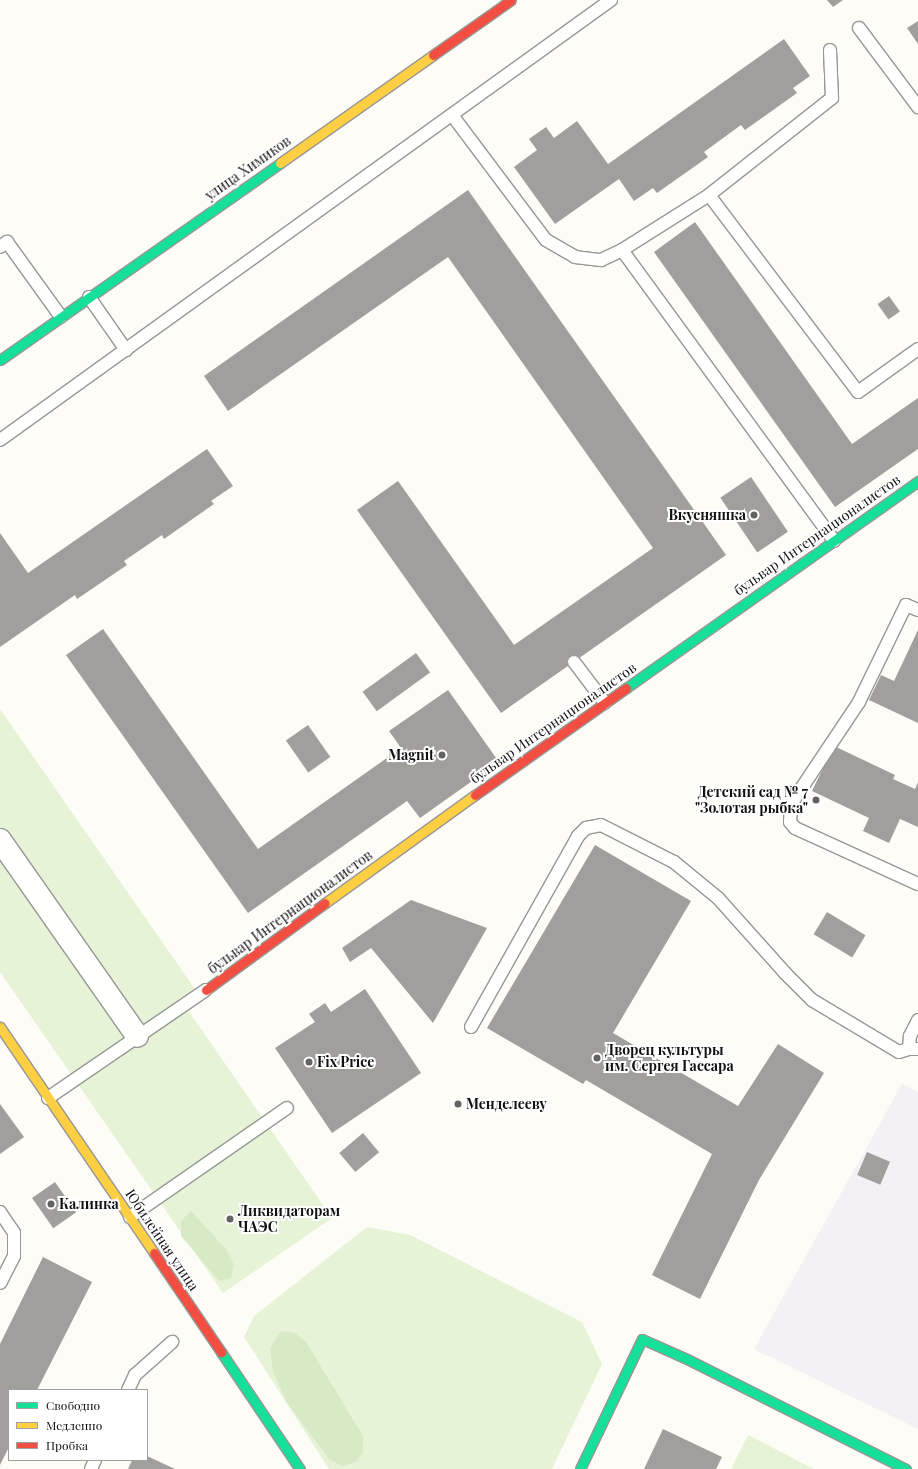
<!DOCTYPE html>
<html>
<head>
<meta charset="utf-8">
<style>
	body { margin:0 }
	#map { position:relative; width:918px; height:1469px; overflow:hidden; background:#fdfcf7; font-family:"Playfair Display",serif }
	div>[style] { position:absolute }
	.industrial>* { inset:0; background:#f5f0f3 }
	.green>* { inset:0; background:#e7f3d7 }
	.forest>* { inset:0; background:#d8eac5 }
	.building>* { inset:0; background:#a19f9c; transform-origin:0 0 }
	.roads { filter:drop-shadow(1px 0 #979795) drop-shadow(-1px 0 #979795) drop-shadow(0 1px #979795) drop-shadow(0 -1px #979795) }
	.lane>* { height:12px; margin:-6px; padding:0 6px; transform-origin:6px; border-radius:6px; background:#fffffe }
	.street>* { height:22px; margin:-11px; padding:0 11px; transform-origin:11px; border-radius:11px; background:#fffffe }
	.fast>* { height:9px; margin:-4.5px; padding:0 4.5px; transform-origin:4.5px; border-radius:4.5px; background:#16e098 }
	.slow>* { height:9px; margin:-4.5px; padding:0 4.5px; transform-origin:4.5px; border-radius:4.5px; background:#ffcf43 }
	.jam>* { height:9px; margin:-4.5px; padding:0 4.5px; transform-origin:4.5px; border-radius:4.5px; background:#f24e42 }
	.dots>* { width:11px; height:11px; translate:-50% -50%; box-sizing:border-box; border:2px solid #fff; border-radius:50% }
	span { translate:-50% -50%; white-space:nowrap; text-align:center; line-height:1.15; -webkit-text-stroke:4px #fff; paint-order:stroke }
	.street-label { font-size:14px; color:#111 }
	.poi-label { font-size:14px; color:#111; font-weight:700 }
	.right { translate:-100% -50%; text-align:right }
	.left { translate:0 -50%; text-align:left }
	.legend { position:absolute; left:8px; top:1389px; width:140px; height:72px; box-sizing:border-box; background:#fff; border:1px solid #a0a0a0; margin:0; padding:5px 7px; list-style:none; font-size:12px; color:#111 }
	.legend li { display:flex; align-items:center; gap:8px; height:20px }
	.legend b { width:20px; border:1px solid #a0a0a0 }
</style>
</head>
<body>
<div id="map">
	<div class="industrial">
		<i style="clip-path:polygon(902px 1084px,918px 1092px,918px 1429px,754px 1349px)"></i>
	</div>
	<div class="green">
		<i style="clip-path:polygon(0 709px,195px 989px,181px 1000px,332px 1218px,223px 1293px,0 972px)"></i>
		<i style="clip-path:polygon(367px 1227px,410px 1235px,582px 1322px,602px 1364px,552px 1469px,329px 1469px,244px 1337px,254px 1316px)"></i>
		<i style="clip-path:polygon(748px 1435px,814px 1469px,731px 1469px)"></i>
	</div>
	<div class="forest">
		<i style="clip-path:polygon(191px 1211px,226px 1249px,234px 1265px,231px 1278px,219px 1281px,181px 1236px,181px 1221px)"></i>
		<i style="clip-path:polygon(281px 1331px,295px 1333px,306px 1342px,363px 1436px,363px 1451px,356px 1462px,342px 1466px,329px 1459px,287px 1403px,273px 1371px,270px 1348px)"></i>
	</div>
	<div class="building">
		<i style="clip-path:polygon(827px 0,843px 0,833px 7px)"></i>
		<i style="clip-path:polygon(918px 21px,918px 44px,907px 28px)"></i>
		<i style="clip-path:polygon(784px 39px,810px 76px,793px 88px,797px 93px,745px 130px,741px 125px,704px 152px,708px 157px,657px 193px,653px 188px,634px 201px,619px 179px,555px 224px,514px 167px,537px 150px,529px 139px,546px 127px,554px 138px,577px 121px,608px 164px)"></i>
		<i style="clip-path:polygon(468px 190px,726px 555px,501px 713px,357px 510px,398px 481px,514px 645px,653px 548px,448px 257px,228px 411px,204px 376px)"></i>
		<i style="clip-path:polygon(695px 222px,852px 444px,918px 398px,918px 449px,835px 507px,654px 252px)"></i>
		<i style="left:889px;top:296px;width:19px;height:14px;rotate:55deg"></i>
		<i style="clip-path:polygon(207px 449px,233px 486px,211px 501px,214px 504px,164px 539px,162px 535px,124px 561px,127px 565px,77px 599px,75px 595px,0 647px,0 533px,28px 573px)"></i>
		<i style="left:751px;top:477px;width:66px;height:37px;rotate:56deg"></i>
		<i style="clip-path:polygon(103px 629px,258px 849px,401px 748px,389px 731px,448px 690px,499px 762px,420px 818px,407px 801px,248px 913px,66px 655px)"></i>
		<i style="clip-path:polygon(918px 630px,918px 723px,869px 700px,881px 675px,894px 681px)"></i>
		<i style="left:416px;top:653px;width:24px;height:66px;rotate:54deg"></i>
		<i style="left:308px;top:725px;width:39px;height:27px;rotate:55deg"></i>
		<i style="clip-path:polygon(834px 746px,895px 775px,893px 779px,915px 789px,918px 782px,918px 827px,900px 819px,889px 843px,863px 831px,869px 818px,812px 791px)"></i>
		<i style="clip-path:polygon(595px 845px,691px 901px,613px 1033px,738px 1106px,778px 1044px,824px 1073px,759px 1180px,700px 1299px,652px 1275px,712px 1154px,586px 1080px,583px 1084px,487px 1028px)"></i>
		<i style="clip-path:polygon(411px 900px,487px 928px,433px 1023px,371px 948px,350px 962px,342px 948px)"></i>
		<i style="left:827px;top:912px;width:45px;height:26px;rotate:31deg"></i>
		<i style="clip-path:polygon(365px 989px,421px 1073px,332px 1133px,275px 1048px,315px 1022px,309px 1014px,325px 1003px,331px 1012px)"></i>
		<i style="clip-path:polygon(0 1104px,24px 1137px,0 1154px)"></i>
		<i style="left:363px;top:1133px;width:25px;height:31px;rotate:50deg"></i>
		<i style="left:867px;top:1152px;width:25px;height:25px;rotate:23deg"></i>
		<i style="left:55px;top:1182px;width:37px;height:28px;rotate:55deg"></i>
		<i style="clip-path:polygon(43px 1257px,92px 1282px,37px 1390px,9px 1390px,9px 1447px,0 1465px,0 1344px)"></i>
		<i style="clip-path:polygon(663px 1429px,722px 1457px,716px 1469px,644px 1469px)"></i>
		<i style="clip-path:polygon(147px 1456px,175px 1469px,128px 1469px,132px 1460px,147px 1460px)"></i>
	</div>
	<div class="roads">
		<div class="lane">
			<i style="left:859px;top:28px;width:99px;rotate:53.2deg"></i>
			<i style="left:452px;top:115px;width:156px;rotate:53.1deg"></i>
			<i style="left:546px;top:240px;width:34px;rotate:30deg"></i>
			<i style="left:575px;top:257px;width:26px;rotate:7deg"></i>
			<i style="left:601px;top:260px;width:23px;rotate:-25deg"></i>
			<i style="left:622px;top:250px;width:103px;rotate:-32.3deg"></i>
			<i style="left:709px;top:195px;width:247px;rotate:52.9deg"></i>
			<i style="left:858px;top:392px;width:74px;rotate:-35.6deg"></i>
			<i style="left:709px;top:195px;width:157px;rotate:-38.3deg"></i>
			<i style="left:832px;top:98px;width:48px;rotate:-92.4deg"></i>
			<i style="left:0;top:247px;width:9px;rotate:-36deg"></i>
			<i style="left:7px;top:242px;width:92px;rotate:54.2deg"></i>
			<i style="left:622px;top:250px;width:360px;rotate:53.9deg"></i>
			<i style="left:89px;top:297px;width:65px;rotate:55.1deg"></i>
			<i style="left:0;top:440px;width:753px;rotate:-35.76deg"></i>
			<i style="left:918px;top:610px;width:13px;rotate:-157deg"></i>
			<i style="left:906px;top:605px;width:108px;rotate:115.9deg"></i>
			<i style="left:859px;top:702px;width:115px;rotate:123.7deg"></i>
			<i style="left:795px;top:798px;width:10px;rotate:114deg"></i>
			<i style="left:791px;top:807px;width:15px;rotate:94deg"></i>
			<i style="left:790px;top:822px;width:8px;rotate:50deg"></i>
			<i style="left:795px;top:828px;width:135px;rotate:24.5deg"></i>
			<i style="left:574px;top:662px;width:51px;rotate:52.9deg"></i>
			<i style="left:471px;top:1027px;width:219px;rotate:-60.7deg"></i>
			<i style="left:578px;top:836px;width:11px;rotate:-45deg"></i>
			<i style="left:586px;top:828px;width:15px;rotate:-11deg"></i>
			<i style="left:601px;top:825px;width:82px;rotate:26.9deg"></i>
			<i style="left:674px;top:862px;width:57px;rotate:39.3deg"></i>
			<i style="left:718px;top:898px;width:101px;rotate:48.2deg"></i>
			<i style="left:785px;top:973px;width:38px;rotate:45deg"></i>
			<i style="left:812px;top:1000px;width:101px;rotate:30.9deg"></i>
			<i style="left:899px;top:1052px;width:10px;rotate:-17deg"></i>
			<i style="left:909px;top:1049px;width:9px"></i>
			<i style="left:909px;top:1049px;width:13px;rotate:-86deg"></i>
			<i style="left:910px;top:1036px;width:18px;rotate:-63deg"></i>
			<i style="left:48px;top:1098px;width:191px;rotate:-34.4deg"></i>
			<i style="left:0;top:1212px;width:25px;rotate:56deg"></i>
			<i style="left:14px;top:1233px;width:23px;rotate:90deg"></i>
			<i style="left:14px;top:1256px;width:30px;rotate:117deg"></i>
			<i style="left:130px;top:1217px;width:191px;rotate:-34.8deg"></i>
			<i style="left:128px;top:1390px;width:17px;rotate:-65deg"></i>
			<i style="left:135px;top:1375px;width:50px;rotate:-41.7deg"></i>
			<i style="left:91px;top:1469px;width:10px;rotate:-66deg"></i>
		</div>
		<div class="street">
			<i style="left:0;top:840px;width:239px;rotate:55deg"></i>
		</div>
		<div class="fast">
			<i style="left:0;top:360px;width:342px;rotate:-35.1deg"></i>
			<i style="left:626px;top:688px;width:358px;rotate:-35.3deg"></i>
			<i style="left:221px;top:1352px;width:141px;rotate:56deg"></i>
			<i style="left:580px;top:1469px;width:144px;rotate:-64.5deg"></i>
			<i style="left:642px;top:1339px;width:49px;rotate:24deg"></i>
			<i style="left:687px;top:1359px;width:245px;rotate:26.7deg"></i>
		</div>
		<div class="slow">
			<i style="left:280px;top:163px;width:187px;rotate:-35.2deg"></i>
			<i style="left:325px;top:903px;width:185px;rotate:-35.8deg"></i>
			<i style="left:0;top:1027px;width:273px;rotate:55.7deg"></i>
		</div>
		<div class="jam">
			<i style="left:433px;top:55px;width:95px;rotate:-35.2deg"></i>
			<i style="left:475px;top:795px;width:185px;rotate:-35.3deg"></i>
			<i style="left:206px;top:990px;width:147px;rotate:-36.2deg"></i>
			<i style="left:154px;top:1253px;width:120px;rotate:55.9deg"></i>
		</div>
	</div>
	<div class="dots">
		<i style="left:754px;top:515px;background:#646362"></i>
		<i style="left:442px;top:755px;background:#646362"></i>
		<i style="left:816px;top:800px;background:#646362"></i>
		<i style="left:597px;top:1058px;background:#646362"></i>
		<i style="left:309px;top:1062px;background:#646362"></i>
		<i style="left:458px;top:1104px;background:#646362"></i>
		<i style="left:51px;top:1204px;background:#646362"></i>
		<i style="left:230px;top:1219px;background:#646362"></i>
	</div>
	<div class="street-label">
		<span style="left:248px;top:168px;rotate:-35deg">улица Химиков</span>
		<span style="left:817px;top:535px;rotate:-35deg">бульвар Интернационалистов</span>
		<span style="left:553px;top:723px;rotate:-35deg">бульвар Интернационалистов</span>
		<span style="left:290px;top:912px;rotate:-36deg">бульвар Интернационалистов</span>
		<span style="left:162px;top:1240px;rotate:56deg">Юбилейная улица</span>
	</div>
	<div class="poi-label">
		<span class="right" style="left:746px;top:515px">Вкусняшка</span>
		<span class="right" style="left:434px;top:755px">Magnit</span>
		<span class="right" style="left:808px;top:800px">Детский сад № 7<br>"Золотая рыбка"</span>
		<span class="left" style="left:605px;top:1058px">Дворец культуры<br>им. Сергея Гассара</span>
		<span class="left" style="left:317px;top:1062px">Fix Price</span>
		<span class="left" style="left:466px;top:1104px">Менделееву</span>
		<span class="left" style="left:59px;top:1204px">Калинка</span>
		<span class="left" style="left:238px;top:1219px">Ликвидаторам<br>ЧАЭС</span>
	</div>
	<ul class="legend">
	<li><b style="height:5px;background:#16e098"></b>Свободно</li>
	<li><b style="height:5px;background:#ffcf43"></b>Медленно</li>
	<li><b style="height:5px;background:#f24e42"></b>Пробка</li>
	</ul>
</div>
</body>
</html>
